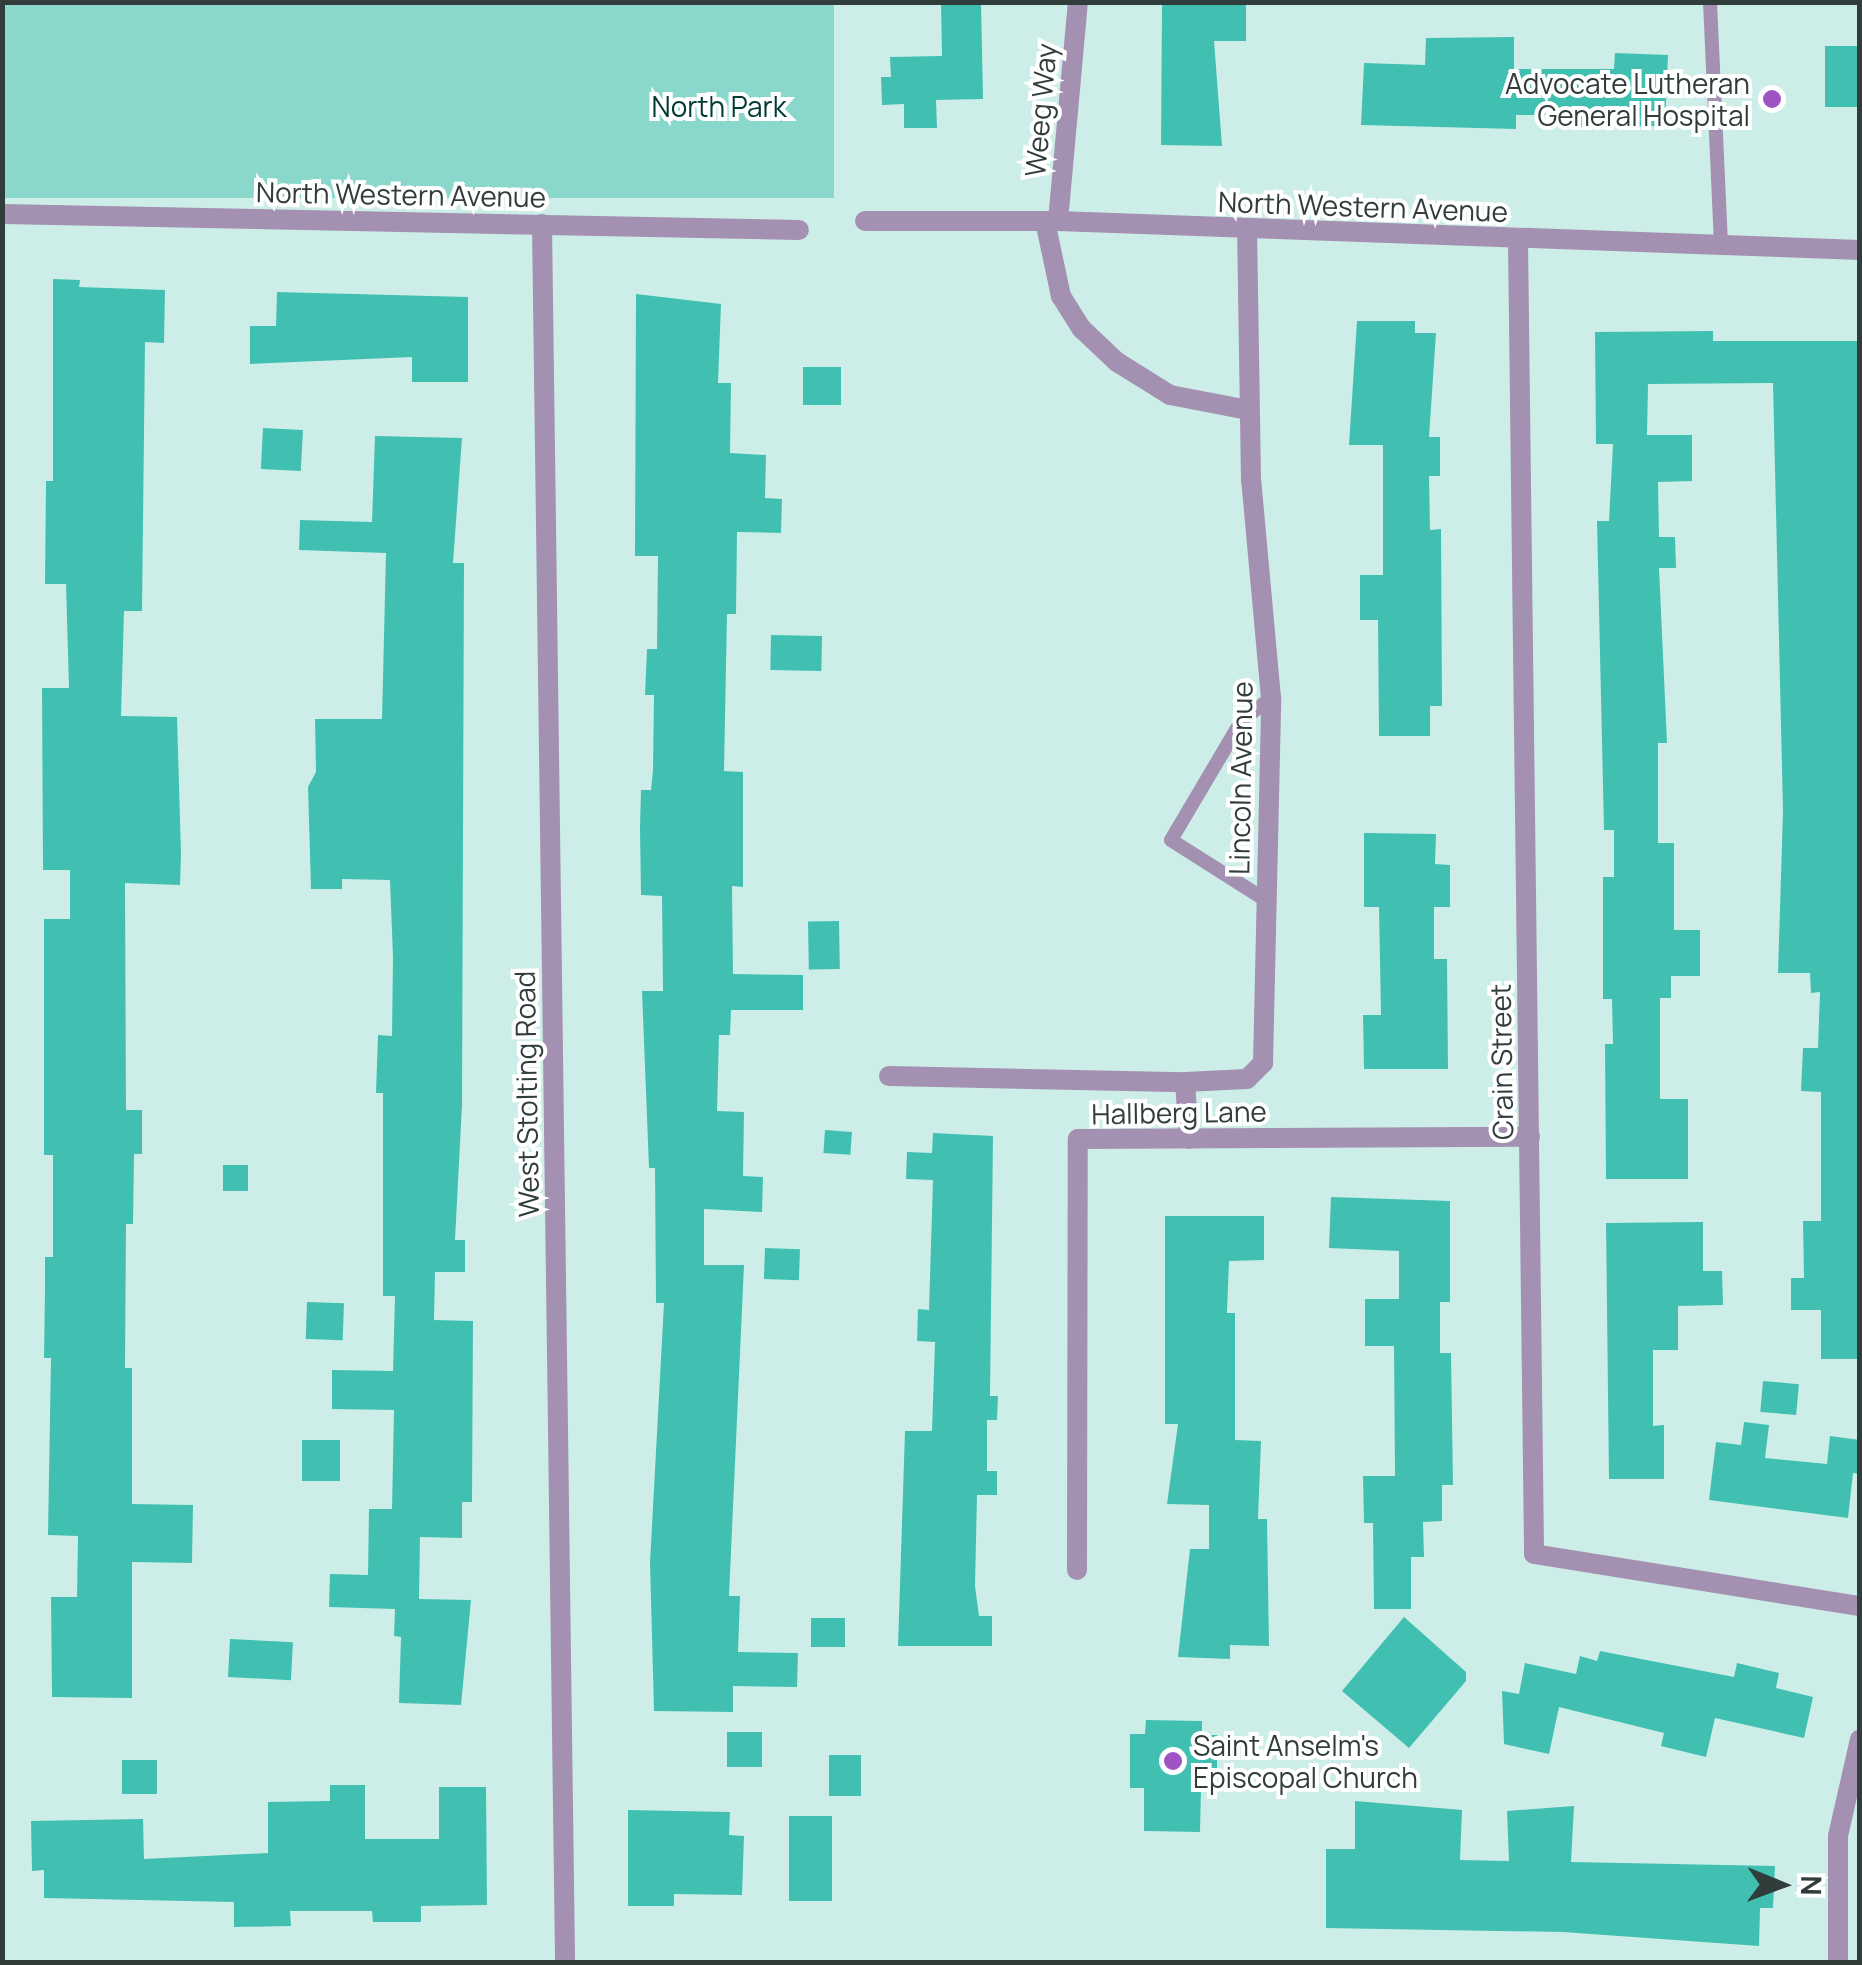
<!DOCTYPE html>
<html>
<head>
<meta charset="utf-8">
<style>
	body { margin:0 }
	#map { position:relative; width:1862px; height:1965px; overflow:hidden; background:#cdeee8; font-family:Manrope,sans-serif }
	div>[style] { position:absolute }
	.green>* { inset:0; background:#8ad8cc; transform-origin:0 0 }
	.building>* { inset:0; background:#41c0b1; transform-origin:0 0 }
	.service>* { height:14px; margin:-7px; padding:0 7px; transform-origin:7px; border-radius:7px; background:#a490b0 }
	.minor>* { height:20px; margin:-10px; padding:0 10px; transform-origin:10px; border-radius:10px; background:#a490b0 }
	.dots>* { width:28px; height:28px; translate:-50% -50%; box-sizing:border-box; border:5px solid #fff; border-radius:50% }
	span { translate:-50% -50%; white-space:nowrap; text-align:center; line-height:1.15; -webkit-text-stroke:8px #fff; paint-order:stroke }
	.poi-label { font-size:28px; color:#303d3b }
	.right { translate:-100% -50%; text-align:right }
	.left { translate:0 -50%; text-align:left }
	.park-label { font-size:28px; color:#003a34 }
	.street-label { font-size:28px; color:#303d3b }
	.frame { position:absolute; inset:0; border:5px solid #303d3b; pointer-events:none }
	.north { position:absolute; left:1732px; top:1835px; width:100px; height:100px; -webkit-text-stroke:8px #fff; paint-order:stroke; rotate:91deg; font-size:28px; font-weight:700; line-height:40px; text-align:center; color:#303d3b }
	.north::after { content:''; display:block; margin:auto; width:35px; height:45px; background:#303d3b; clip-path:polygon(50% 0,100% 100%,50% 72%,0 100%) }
</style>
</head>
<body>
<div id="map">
	<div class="green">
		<i style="left:3px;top:2px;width:831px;height:196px"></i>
	</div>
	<div class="building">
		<i style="clip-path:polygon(941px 2px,981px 2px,983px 99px,936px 100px,937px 128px,904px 128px,904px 104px,882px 105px,881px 77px,891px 77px,890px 57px,942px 56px)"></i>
		<i style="clip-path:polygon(1246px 2px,1246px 41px,1214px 41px,1222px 146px,1161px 145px,1162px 5px)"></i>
		<i style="clip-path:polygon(1514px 37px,1514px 69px,1614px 69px,1615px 53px,1668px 55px,1665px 126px,1579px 127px,1579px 115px,1516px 115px,1516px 129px,1361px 125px,1364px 63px,1425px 65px,1426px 38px)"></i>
		<i style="left:1860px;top:46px;width:61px;height:35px;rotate:90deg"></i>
		<i style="clip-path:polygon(53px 279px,80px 280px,79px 287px,165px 290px,164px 343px,145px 342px,142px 611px,124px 611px,121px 716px,177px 717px,181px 854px,180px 885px,125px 883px,126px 1110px,142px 1110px,142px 1154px,134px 1154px,133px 1224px,126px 1224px,125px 1368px,132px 1368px,132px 1504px,193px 1505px,192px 1563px,132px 1562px,132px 1698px,52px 1697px,51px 1597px,77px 1597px,78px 1536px,48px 1535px,51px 1358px,44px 1358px,45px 1289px,45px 1257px,53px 1257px,53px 1155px,44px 1155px,44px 919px,70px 919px,70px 870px,43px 870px,42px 688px,69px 688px,66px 584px,45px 584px,46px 481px,53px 481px)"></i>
		<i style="clip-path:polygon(277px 292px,468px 297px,468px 382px,412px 382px,412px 357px,250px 364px,250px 326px,276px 326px)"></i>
		<i style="clip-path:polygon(636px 294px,721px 304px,718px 383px,731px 383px,730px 453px,766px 455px,765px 498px,782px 499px,781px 533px,737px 532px,736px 614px,727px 614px,724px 771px,743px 772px,743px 887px,732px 886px,733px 974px,803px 975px,803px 1010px,731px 1010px,730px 1035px,719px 1035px,717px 1111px,744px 1112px,743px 1176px,763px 1177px,762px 1212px,704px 1209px,704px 1265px,744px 1265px,729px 1596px,740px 1596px,738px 1652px,798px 1653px,797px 1687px,733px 1686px,733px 1712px,654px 1711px,650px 1563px,664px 1303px,656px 1303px,655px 1168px,649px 1168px,642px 991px,663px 991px,662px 896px,641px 895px,640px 828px,641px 790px,651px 790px,653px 770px,654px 695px,645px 695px,647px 649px,657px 649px,658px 556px,635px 556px)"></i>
		<i style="clip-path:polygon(1357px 321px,1415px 321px,1415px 333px,1436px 333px,1429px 437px,1440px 437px,1440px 476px,1429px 476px,1430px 530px,1441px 529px,1442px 706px,1430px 706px,1430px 736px,1379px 736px,1378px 620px,1360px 620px,1360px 575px,1383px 575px,1383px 445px,1349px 445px)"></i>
		<i style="clip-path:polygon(1713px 331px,1713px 341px,1860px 341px,1860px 1359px,1821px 1359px,1821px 1310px,1791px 1310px,1791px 1278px,1804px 1278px,1803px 1221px,1821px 1221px,1821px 1092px,1801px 1091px,1803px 1048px,1818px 1048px,1820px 992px,1811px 993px,1810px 973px,1778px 973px,1783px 811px,1773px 383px,1648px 384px,1647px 435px,1692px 435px,1692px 481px,1658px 482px,1659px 537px,1675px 537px,1676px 568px,1659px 568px,1667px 743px,1658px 743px,1658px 843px,1674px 843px,1674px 930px,1700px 930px,1700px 976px,1671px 976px,1671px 998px,1660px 998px,1660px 1099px,1688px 1099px,1688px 1179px,1606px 1179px,1605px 1044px,1613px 1044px,1612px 999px,1603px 999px,1603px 877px,1614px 877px,1614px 830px,1604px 830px,1597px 521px,1609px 521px,1613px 444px,1596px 444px,1595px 332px)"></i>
		<i style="left:803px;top:367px;width:38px;height:38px"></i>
		<i style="left:263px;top:428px;width:40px;height:41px;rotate:3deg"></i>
		<i style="clip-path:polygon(375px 436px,462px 438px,453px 563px,464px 563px,462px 1105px,455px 1240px,465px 1240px,465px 1272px,435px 1272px,434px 1320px,473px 1321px,472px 1502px,462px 1502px,462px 1538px,420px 1537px,419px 1599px,471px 1600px,461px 1705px,399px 1703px,401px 1637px,394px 1636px,395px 1609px,329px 1607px,330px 1574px,368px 1575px,369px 1509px,392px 1509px,394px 1410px,332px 1409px,332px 1370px,393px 1371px,395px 1296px,383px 1296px,383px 1093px,376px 1093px,378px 1035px,392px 1036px,393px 957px,390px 880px,342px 879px,342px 889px,311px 889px,308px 787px,316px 772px,315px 719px,382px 719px,386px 553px,299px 550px,300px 520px,372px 522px)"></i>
		<i style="left:771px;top:635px;width:51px;height:35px;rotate:1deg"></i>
		<i style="clip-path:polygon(1364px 833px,1436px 834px,1435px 864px,1450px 865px,1450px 907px,1434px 907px,1434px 959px,1447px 959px,1448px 1069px,1364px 1069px,1363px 1015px,1381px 1015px,1379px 907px,1364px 907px)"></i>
		<i style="left:839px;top:921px;width:48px;height:31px;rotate:89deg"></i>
		<i style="left:825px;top:1130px;width:27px;height:23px;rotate:4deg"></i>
		<i style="clip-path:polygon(933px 1133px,993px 1136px,990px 1396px,998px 1396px,997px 1420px,987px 1420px,987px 1471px,997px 1471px,997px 1495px,977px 1495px,975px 1586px,979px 1616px,992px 1616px,992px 1646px,898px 1646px,905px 1431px,932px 1431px,935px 1342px,917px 1341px,918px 1309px,929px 1310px,933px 1180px,906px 1179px,907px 1152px,932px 1153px)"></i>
		<i style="left:223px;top:1165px;width:25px;height:26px"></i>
		<i style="clip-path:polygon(1331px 1197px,1450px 1201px,1450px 1302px,1440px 1302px,1440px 1353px,1451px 1353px,1453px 1485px,1442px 1485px,1442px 1521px,1423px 1522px,1424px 1557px,1411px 1557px,1411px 1609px,1374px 1609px,1373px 1523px,1364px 1523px,1363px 1476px,1395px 1476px,1394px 1346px,1365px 1346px,1365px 1299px,1399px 1299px,1399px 1251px,1329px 1248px)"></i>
		<i style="clip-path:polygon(1165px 1216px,1264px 1216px,1264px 1260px,1229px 1261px,1227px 1313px,1235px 1313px,1235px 1440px,1261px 1441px,1258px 1519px,1267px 1519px,1269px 1646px,1230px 1645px,1230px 1659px,1178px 1657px,1190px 1549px,1209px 1549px,1209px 1505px,1167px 1504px,1178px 1424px,1165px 1424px)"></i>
		<i style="clip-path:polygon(1703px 1222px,1703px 1271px,1722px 1271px,1723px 1305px,1678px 1306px,1678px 1350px,1653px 1350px,1653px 1426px,1664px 1425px,1664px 1479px,1609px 1479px,1606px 1223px)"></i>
		<i style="left:765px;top:1248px;width:35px;height:31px;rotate:2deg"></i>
		<i style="left:307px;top:1302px;width:37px;height:37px;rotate:2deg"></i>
		<i style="left:1763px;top:1381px;width:36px;height:31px;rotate:5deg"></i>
		<i style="clip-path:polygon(1744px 1422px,1769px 1425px,1765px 1458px,1827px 1464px,1830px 1436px,1860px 1440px,1860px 1474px,1853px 1473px,1848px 1518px,1709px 1500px,1716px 1442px,1741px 1445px)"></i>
		<i style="left:302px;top:1440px;width:38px;height:41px"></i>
		<i style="clip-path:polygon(1404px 1617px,1466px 1672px,1466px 1681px,1409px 1748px,1342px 1691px)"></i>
		<i style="left:811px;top:1618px;width:34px;height:29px"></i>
		<i style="left:230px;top:1639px;width:63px;height:38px;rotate:3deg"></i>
		<i style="clip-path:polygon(1600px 1651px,1734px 1677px,1737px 1663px,1779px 1673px,1776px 1688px,1813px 1697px,1804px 1738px,1715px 1718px,1706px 1757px,1661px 1746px,1664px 1733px,1559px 1707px,1549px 1754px,1504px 1744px,1502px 1691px,1519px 1694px,1525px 1663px,1576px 1674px,1580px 1656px,1597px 1661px)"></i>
		<i style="clip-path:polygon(1146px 1720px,1202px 1721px,1202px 1735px,1217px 1735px,1217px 1789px,1201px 1789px,1200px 1832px,1144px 1831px,1144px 1788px,1130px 1788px,1130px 1734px,1145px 1734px)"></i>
		<i style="left:727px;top:1732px;width:35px;height:35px"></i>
		<i style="left:829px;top:1755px;width:32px;height:41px"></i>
		<i style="left:122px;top:1760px;width:35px;height:34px"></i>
		<i style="clip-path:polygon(330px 1785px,365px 1785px,365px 1839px,439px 1839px,439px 1787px,486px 1787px,487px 1905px,421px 1906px,421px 1922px,373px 1922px,372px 1911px,290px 1911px,291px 1926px,234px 1927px,234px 1902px,44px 1898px,44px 1870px,32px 1871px,31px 1821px,143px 1819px,144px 1859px,268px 1853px,268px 1802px,330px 1801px)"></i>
		<i style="clip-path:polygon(1355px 1801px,1462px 1810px,1460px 1860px,1509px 1861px,1507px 1811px,1574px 1806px,1571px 1862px,1775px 1866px,1773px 1908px,1760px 1908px,1759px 1946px,1563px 1932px,1326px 1928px,1326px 1849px,1355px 1849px)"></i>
		<i style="clip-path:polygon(628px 1810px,730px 1812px,729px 1835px,744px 1836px,742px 1895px,674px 1894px,674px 1906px,628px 1906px)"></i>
		<i style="left:789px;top:1816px;width:43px;height:85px"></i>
	</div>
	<div class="service">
		<i style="left:1710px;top:2px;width:244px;rotate:87.4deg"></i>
		<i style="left:1264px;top:899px;width:110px;rotate:-147.6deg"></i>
		<i style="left:1171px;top:840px;width:139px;rotate:-59.4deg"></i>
		<i style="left:1242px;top:720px;width:36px;rotate:-37deg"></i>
	</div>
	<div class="minor">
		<i style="left:2px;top:214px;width:797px;rotate:1.15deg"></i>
		<i style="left:865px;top:221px;width:193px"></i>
		<i style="left:1058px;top:221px;width:803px;rotate:2.07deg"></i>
		<i style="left:1045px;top:221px;width:77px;rotate:78deg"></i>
		<i style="left:1061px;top:296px;width:39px;rotate:58deg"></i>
		<i style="left:1082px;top:329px;width:48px;rotate:43.3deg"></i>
		<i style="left:1117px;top:362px;width:62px;rotate:31.9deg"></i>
		<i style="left:1170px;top:395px;width:79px;rotate:10.9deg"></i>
		<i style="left:1058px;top:221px;width:220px;rotate:-84.8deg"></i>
		<i style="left:542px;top:224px;width:1738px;rotate:89.24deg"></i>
		<i style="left:1518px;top:239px;width:1315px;rotate:89.3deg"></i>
		<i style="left:1534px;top:1554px;width:330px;rotate:9.1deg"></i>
		<i style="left:889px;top:1076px;width:296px;rotate:1.2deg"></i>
		<i style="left:1185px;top:1082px;width:62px;rotate:-2.8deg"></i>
		<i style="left:1247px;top:1079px;width:23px;rotate:-45deg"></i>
		<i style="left:1263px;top:1063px;width:365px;rotate:-88.7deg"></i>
		<i style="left:1271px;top:698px;width:219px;rotate:-95.2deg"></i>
		<i style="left:1251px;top:480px;width:251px;rotate:-90.9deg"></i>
		<i style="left:1185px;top:1082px;width:57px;rotate:86deg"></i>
		<i style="left:1077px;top:1570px;width:431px;rotate:-89.9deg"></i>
		<i style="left:1078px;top:1139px;width:452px;rotate:-0.3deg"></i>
		<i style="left:1838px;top:1962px;width:126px;rotate:-90deg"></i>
		<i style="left:1838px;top:1836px;width:99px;rotate:-77.2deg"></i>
	</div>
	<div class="dots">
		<i style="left:1772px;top:99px;background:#9f53c5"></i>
		<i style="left:1173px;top:1761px;background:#9f53c5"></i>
	</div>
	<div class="poi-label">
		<span class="right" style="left:1750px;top:99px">Advocate Lutheran<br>General Hospital</span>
		<span class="left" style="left:1193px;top:1761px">Saint Anselm's<br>Episcopal Church</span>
	</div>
	<div class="park-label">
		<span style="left:719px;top:106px">North Park</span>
	</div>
	<div class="street-label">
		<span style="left:1040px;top:110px;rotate:-85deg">Weeg Way</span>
		<span style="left:401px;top:194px;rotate:1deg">North Western Avenue</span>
		<span style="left:1363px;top:206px;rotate:2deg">North Western Avenue</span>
		<span style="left:1240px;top:778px;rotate:-89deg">Lincoln Avenue</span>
		<span style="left:1501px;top:1062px;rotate:-91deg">Crain Street</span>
		<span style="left:526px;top:1094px;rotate:-91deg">West Stolting Road</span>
		<span style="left:1179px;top:1112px;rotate:-1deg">Hallberg Lane</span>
	</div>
	<div class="frame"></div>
	<div class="north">N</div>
</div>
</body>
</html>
